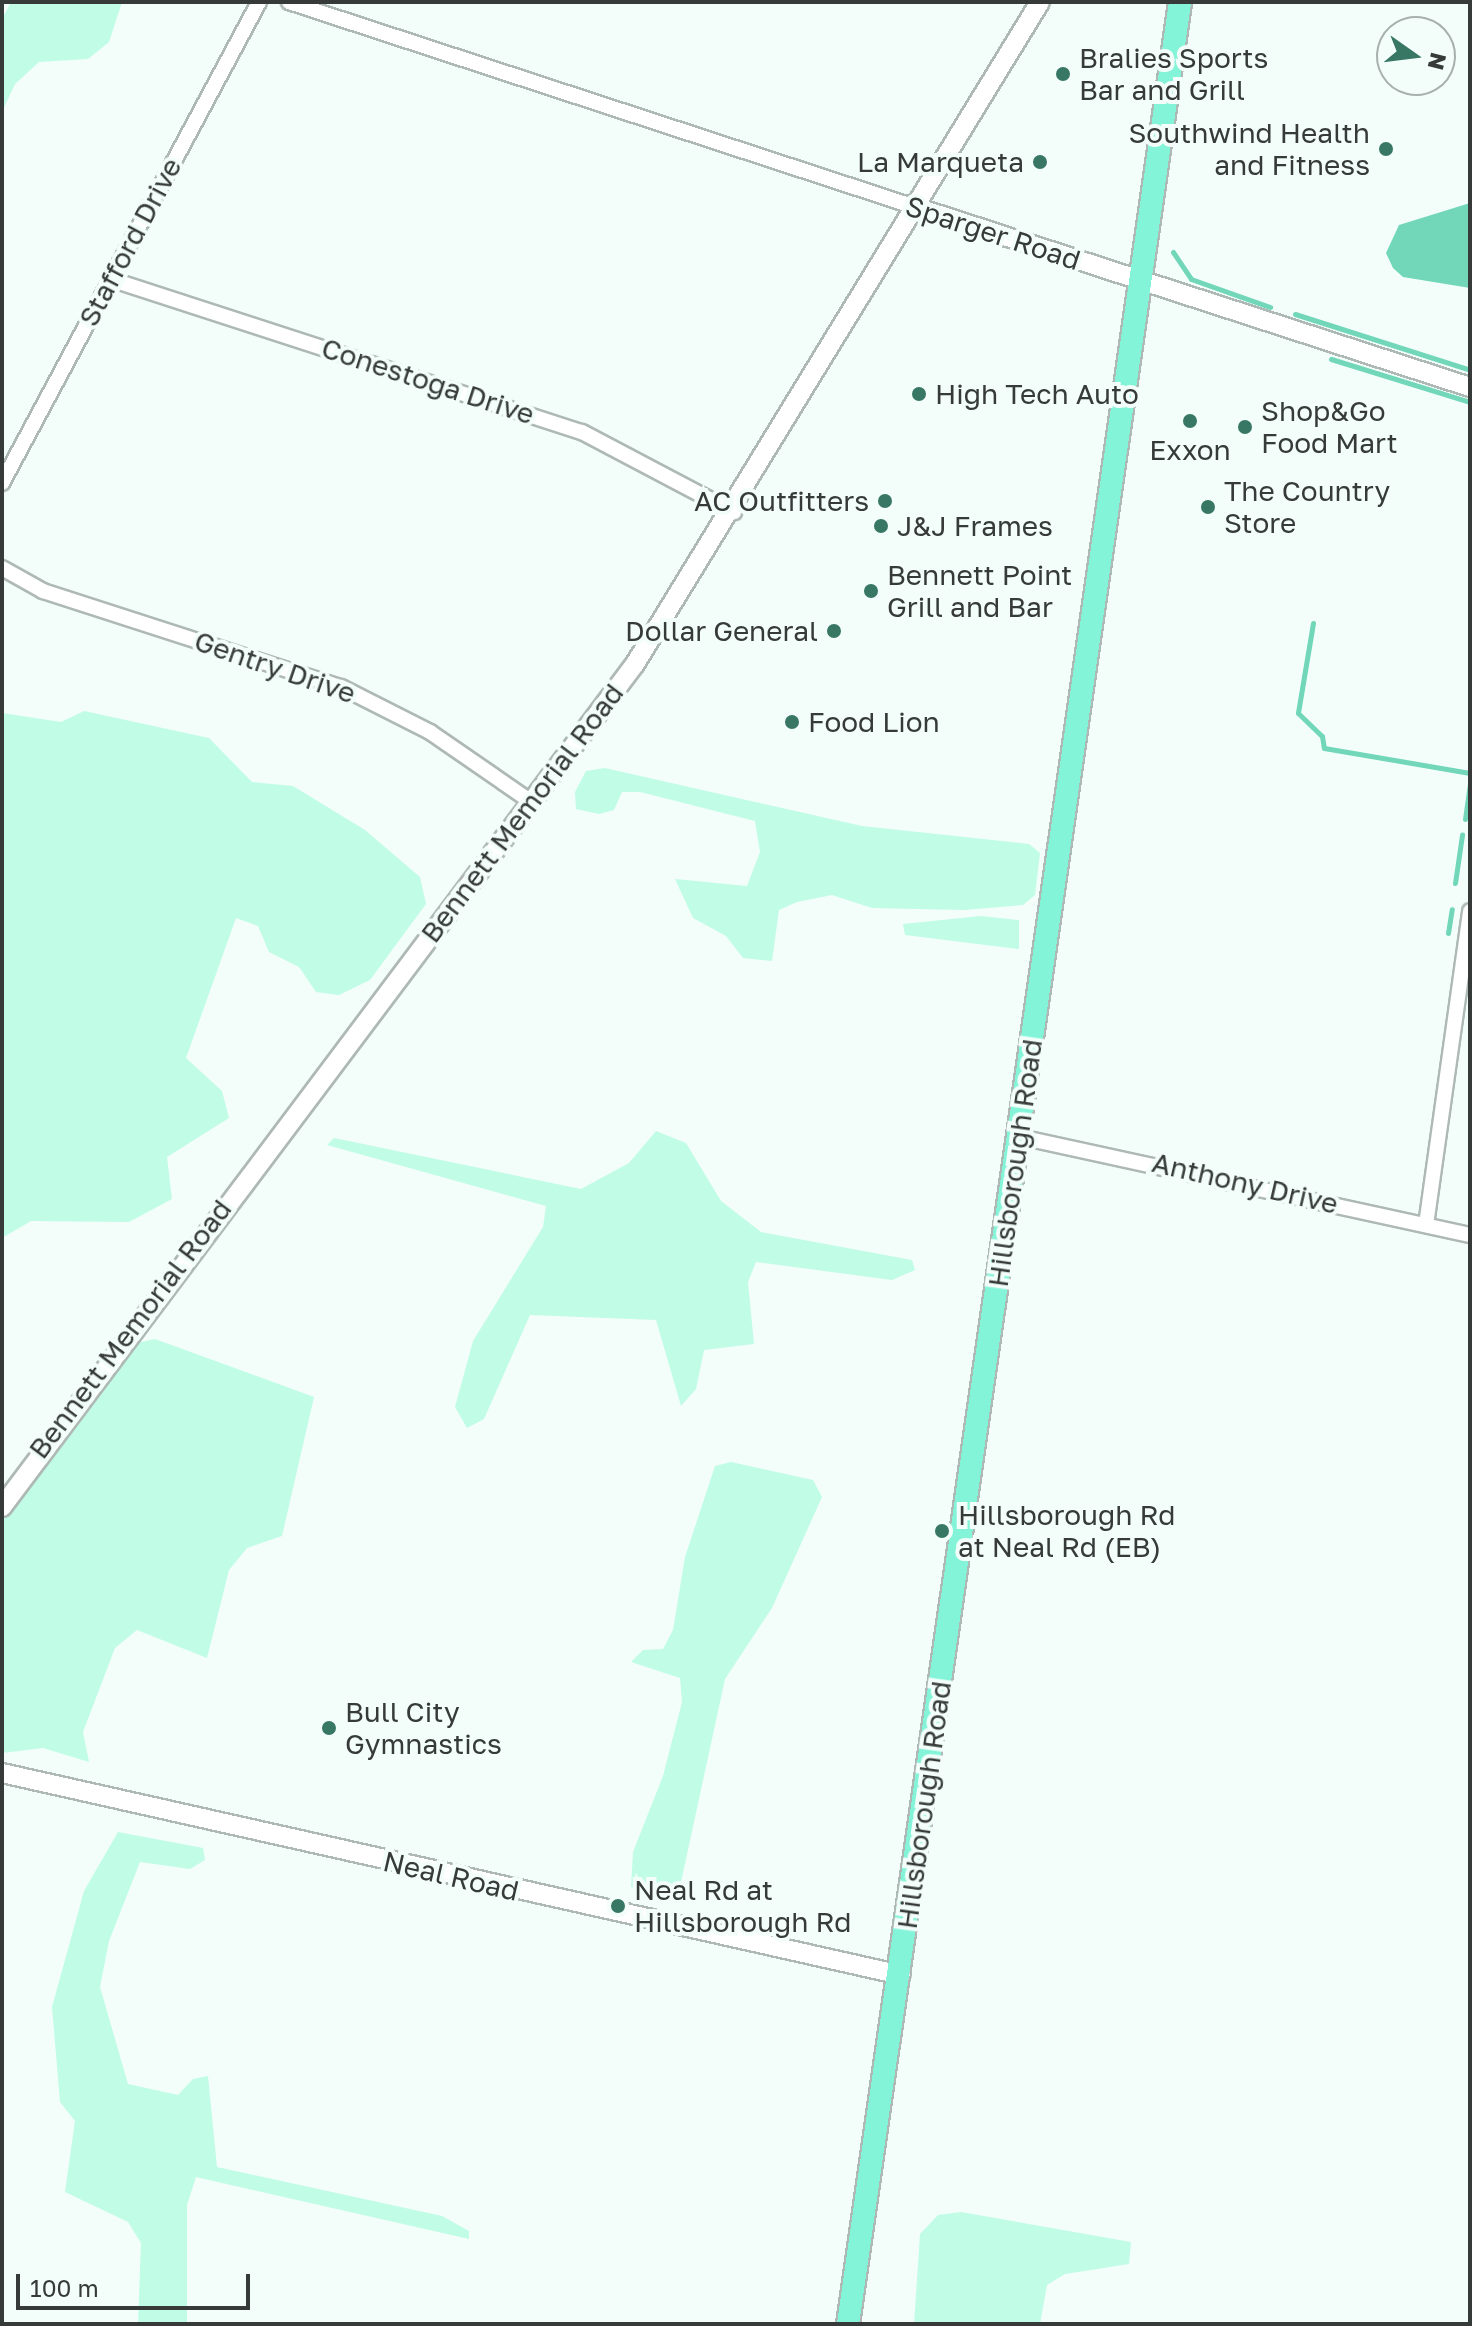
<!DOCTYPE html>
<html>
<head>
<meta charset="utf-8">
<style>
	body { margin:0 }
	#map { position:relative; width:1472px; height:2326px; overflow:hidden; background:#f3fefa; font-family:"Golos Text",sans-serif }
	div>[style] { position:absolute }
	.green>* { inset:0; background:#c1fce7 }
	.water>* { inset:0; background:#71d7b8 }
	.stream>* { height:5px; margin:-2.5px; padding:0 2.5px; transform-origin:2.5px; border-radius:2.5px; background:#71d7b8 }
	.roads { filter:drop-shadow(2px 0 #aeb9b5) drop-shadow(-2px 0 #aeb9b5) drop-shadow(0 2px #aeb9b5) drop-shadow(0 -2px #aeb9b5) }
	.minor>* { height:14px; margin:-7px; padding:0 7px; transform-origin:7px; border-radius:7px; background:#fff }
	.tertiary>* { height:18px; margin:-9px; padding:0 9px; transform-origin:9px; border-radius:9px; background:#fff }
	.primary>* { height:22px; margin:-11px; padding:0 11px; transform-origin:11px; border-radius:11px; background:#84f4d9 }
	.dots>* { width:22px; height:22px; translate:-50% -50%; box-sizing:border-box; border:4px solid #f3fefa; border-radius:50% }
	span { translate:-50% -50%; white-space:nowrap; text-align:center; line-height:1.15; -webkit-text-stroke:8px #f3fefa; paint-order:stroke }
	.poi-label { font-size:28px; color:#363b39 }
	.left { translate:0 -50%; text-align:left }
	.right { translate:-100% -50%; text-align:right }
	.street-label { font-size:28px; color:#363b39 }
	.frame { position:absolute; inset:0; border:4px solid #363b39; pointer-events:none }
	.north { position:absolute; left:1376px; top:16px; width:80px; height:80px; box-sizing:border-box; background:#f3fefa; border:2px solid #a7b0ad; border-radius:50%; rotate:104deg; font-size:22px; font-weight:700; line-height:32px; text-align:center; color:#363b39 }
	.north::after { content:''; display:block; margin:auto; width:28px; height:36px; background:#387764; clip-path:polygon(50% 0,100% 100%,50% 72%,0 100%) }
	.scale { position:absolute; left:16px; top:2274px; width:234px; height:36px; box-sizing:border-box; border:4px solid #363b39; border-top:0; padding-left:10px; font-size:24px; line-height:28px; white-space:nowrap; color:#363b39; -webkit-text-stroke:6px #f3fefa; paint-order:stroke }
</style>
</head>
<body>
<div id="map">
	<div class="green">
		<i style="clip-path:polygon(11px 2px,122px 2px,109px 42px,88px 59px,39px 62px,15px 84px,2px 112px,2px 19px)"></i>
		<i style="clip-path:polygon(84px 711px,209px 738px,252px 782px,293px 786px,365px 830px,420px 877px,426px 904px,370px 980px,339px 995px,316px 992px,299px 967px,269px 952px,258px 926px,236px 918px,186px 1058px,222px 1091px,229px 1118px,167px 1157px,172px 1199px,129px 1222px,31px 1221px,2px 1238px,2px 713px,61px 722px)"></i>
		<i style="clip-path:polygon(605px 768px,862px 826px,1029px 844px,1040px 853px,1035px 895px,1023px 905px,965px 910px,872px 908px,832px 895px,797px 902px,779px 910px,772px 961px,743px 958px,726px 936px,693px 918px,675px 879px,747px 886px,760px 852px,755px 821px,640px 792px,622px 792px,614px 810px,599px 814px,576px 809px,575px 792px,586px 771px)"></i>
		<i style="clip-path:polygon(981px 916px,1019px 920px,1019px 949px,905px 935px,903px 924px)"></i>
		<i style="clip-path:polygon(656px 1131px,686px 1143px,721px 1201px,761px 1232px,912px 1260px,915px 1270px,892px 1280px,756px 1262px,748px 1282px,754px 1344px,704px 1350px,696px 1389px,681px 1406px,656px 1320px,530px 1315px,484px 1419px,467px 1428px,455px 1407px,473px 1341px,543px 1227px,546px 1206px,327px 1145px,334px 1138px,581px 1189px,629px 1163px)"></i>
		<i style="clip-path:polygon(155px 1339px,314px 1397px,282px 1536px,247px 1548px,229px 1570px,207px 1658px,137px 1630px,115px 1648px,83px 1732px,89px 1762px,43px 1748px,2px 1753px,2px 1522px,103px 1374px,137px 1343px)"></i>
		<i style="clip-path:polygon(731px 1462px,813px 1480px,822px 1497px,772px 1608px,725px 1679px,678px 1896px,657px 1895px,631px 1887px,633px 1852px,663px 1776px,682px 1702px,680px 1678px,631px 1662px,643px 1650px,663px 1649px,673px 1630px,685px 1557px,715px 1466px)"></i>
		<i style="clip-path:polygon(118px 1832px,203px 1848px,205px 1860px,190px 1869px,140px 1862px,109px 1941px,100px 1987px,128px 2084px,178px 2095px,193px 2079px,208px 2076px,217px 2167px,442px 2216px,469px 2231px,469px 2239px,196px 2177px,187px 2205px,187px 2322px,195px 2324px,138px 2324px,141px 2243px,128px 2222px,65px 2192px,75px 2121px,60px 2102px,52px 2007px,84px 1891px)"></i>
		<i style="clip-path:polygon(961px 2212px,1131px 2242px,1129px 2264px,1065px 2274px,1047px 2285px,1040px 2324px,914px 2324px,920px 2234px,938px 2215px)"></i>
	</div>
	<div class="water">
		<i style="clip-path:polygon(1470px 203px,1470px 288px,1403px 277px,1393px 268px,1386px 253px,1399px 225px)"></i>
	</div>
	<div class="stream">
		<i style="left:1173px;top:252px;width:32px;rotate:56deg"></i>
		<i style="left:1191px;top:279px;width:84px;rotate:19.5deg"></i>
		<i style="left:1295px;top:314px;width:184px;rotate:17.7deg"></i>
		<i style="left:1331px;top:359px;width:145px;rotate:17.2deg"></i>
		<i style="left:1313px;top:623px;width:91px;rotate:99.5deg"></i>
		<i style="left:1298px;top:713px;width:33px;rotate:44deg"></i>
		<i style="left:1322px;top:736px;width:12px;rotate:81deg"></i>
		<i style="left:1324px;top:748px;width:148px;rotate:9.7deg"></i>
		<i style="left:1465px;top:819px;width:35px;rotate:-82deg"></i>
		<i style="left:1455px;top:883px;width:49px;rotate:-81.7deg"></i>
		<i style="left:1448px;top:933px;width:24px;rotate:-81deg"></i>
	</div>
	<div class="roads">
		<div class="minor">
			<i style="left:289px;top:2px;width:662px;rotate:18.13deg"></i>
			<i style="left:110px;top:279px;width:496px;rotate:18deg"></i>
			<i style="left:582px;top:432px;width:172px;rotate:27.8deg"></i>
			<i style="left:2px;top:483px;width:545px;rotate:-61.88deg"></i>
			<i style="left:2px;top:568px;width:47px;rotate:29.3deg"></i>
			<i style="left:43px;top:591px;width:313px;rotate:17.9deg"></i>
			<i style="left:341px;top:687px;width:100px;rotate:26.8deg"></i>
			<i style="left:430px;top:732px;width:121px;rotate:34.6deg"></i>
			<i style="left:1020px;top:1137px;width:461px;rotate:12.3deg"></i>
			<i style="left:1426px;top:1225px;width:317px;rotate:-82deg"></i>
		</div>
		<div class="tertiary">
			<i style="left:918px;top:208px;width:580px;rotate:17.97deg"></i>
			<i style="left:2px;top:1507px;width:1054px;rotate:-53.1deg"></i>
			<i style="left:635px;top:664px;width:776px;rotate:-58.54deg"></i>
			<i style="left:2px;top:1773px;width:921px;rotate:12.66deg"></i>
		</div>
		<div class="primary">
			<i style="left:848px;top:2324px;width:2346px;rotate:-81.86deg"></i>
		</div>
	</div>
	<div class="dots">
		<i style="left:1063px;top:74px;background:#387764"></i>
		<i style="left:1386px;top:149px;background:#387764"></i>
		<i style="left:1040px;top:162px;background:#387764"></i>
		<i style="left:919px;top:394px;background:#387764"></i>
		<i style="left:1190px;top:421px;background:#387764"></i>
		<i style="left:1245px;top:427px;background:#387764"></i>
		<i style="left:885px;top:501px;background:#387764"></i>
		<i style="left:1208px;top:507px;background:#387764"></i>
		<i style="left:881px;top:526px;background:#387764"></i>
		<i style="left:871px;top:591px;background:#387764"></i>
		<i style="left:834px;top:631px;background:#387764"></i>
		<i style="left:792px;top:722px;background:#387764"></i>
		<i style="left:942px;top:1531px;background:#387764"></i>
		<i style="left:329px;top:1728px;background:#387764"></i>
		<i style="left:618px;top:1906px;background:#387764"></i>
	</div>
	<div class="poi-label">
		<span class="left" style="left:1079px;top:74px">Bralies Sports<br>Bar and Grill</span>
		<span class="right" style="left:1370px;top:149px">Southwind Health<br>and Fitness</span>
		<span class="right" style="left:1024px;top:162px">La Marqueta</span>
		<span class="left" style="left:935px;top:394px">High Tech Auto</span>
		<span class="left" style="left:1261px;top:427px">Shop&amp;Go<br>Food Mart</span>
		<span style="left:1190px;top:450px">Exxon</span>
		<span class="left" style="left:1224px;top:507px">The Country<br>Store</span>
		<span class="right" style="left:869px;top:501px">AC Outfitters</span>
		<span class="left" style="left:897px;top:526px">J&amp;J Frames</span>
		<span class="left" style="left:887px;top:591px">Bennett Point<br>Grill and Bar</span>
		<span class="right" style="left:818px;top:631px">Dollar General</span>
		<span class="left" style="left:808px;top:722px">Food Lion</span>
		<span class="left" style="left:958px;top:1531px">Hillsborough Rd<br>at Neal Rd (EB)</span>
		<span class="left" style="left:345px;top:1728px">Bull City<br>Gymnastics</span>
		<span class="left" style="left:634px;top:1906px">Neal Rd at<br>Hillsborough Rd</span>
	</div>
	<div class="street-label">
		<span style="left:993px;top:233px;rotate:18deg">Sparger Road</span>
		<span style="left:130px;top:242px;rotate:-62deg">Stafford Drive</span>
		<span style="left:428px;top:381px;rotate:18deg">Conestoga Drive</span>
		<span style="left:275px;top:667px;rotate:19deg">Gentry Drive</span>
		<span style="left:522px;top:813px;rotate:-53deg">Bennett Memorial Road</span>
		<span style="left:1015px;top:1163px;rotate:-82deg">Hillsborough Road</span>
		<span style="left:1245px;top:1183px;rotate:13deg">Anthony Drive</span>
		<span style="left:130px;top:1329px;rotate:-53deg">Bennett Memorial Road</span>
		<span style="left:924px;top:1805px;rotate:-82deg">Hillsborough Road</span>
		<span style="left:451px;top:1876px;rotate:13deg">Neal Road</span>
	</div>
	<div class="frame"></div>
	<div class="north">N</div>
	<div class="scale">100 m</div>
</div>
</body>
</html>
